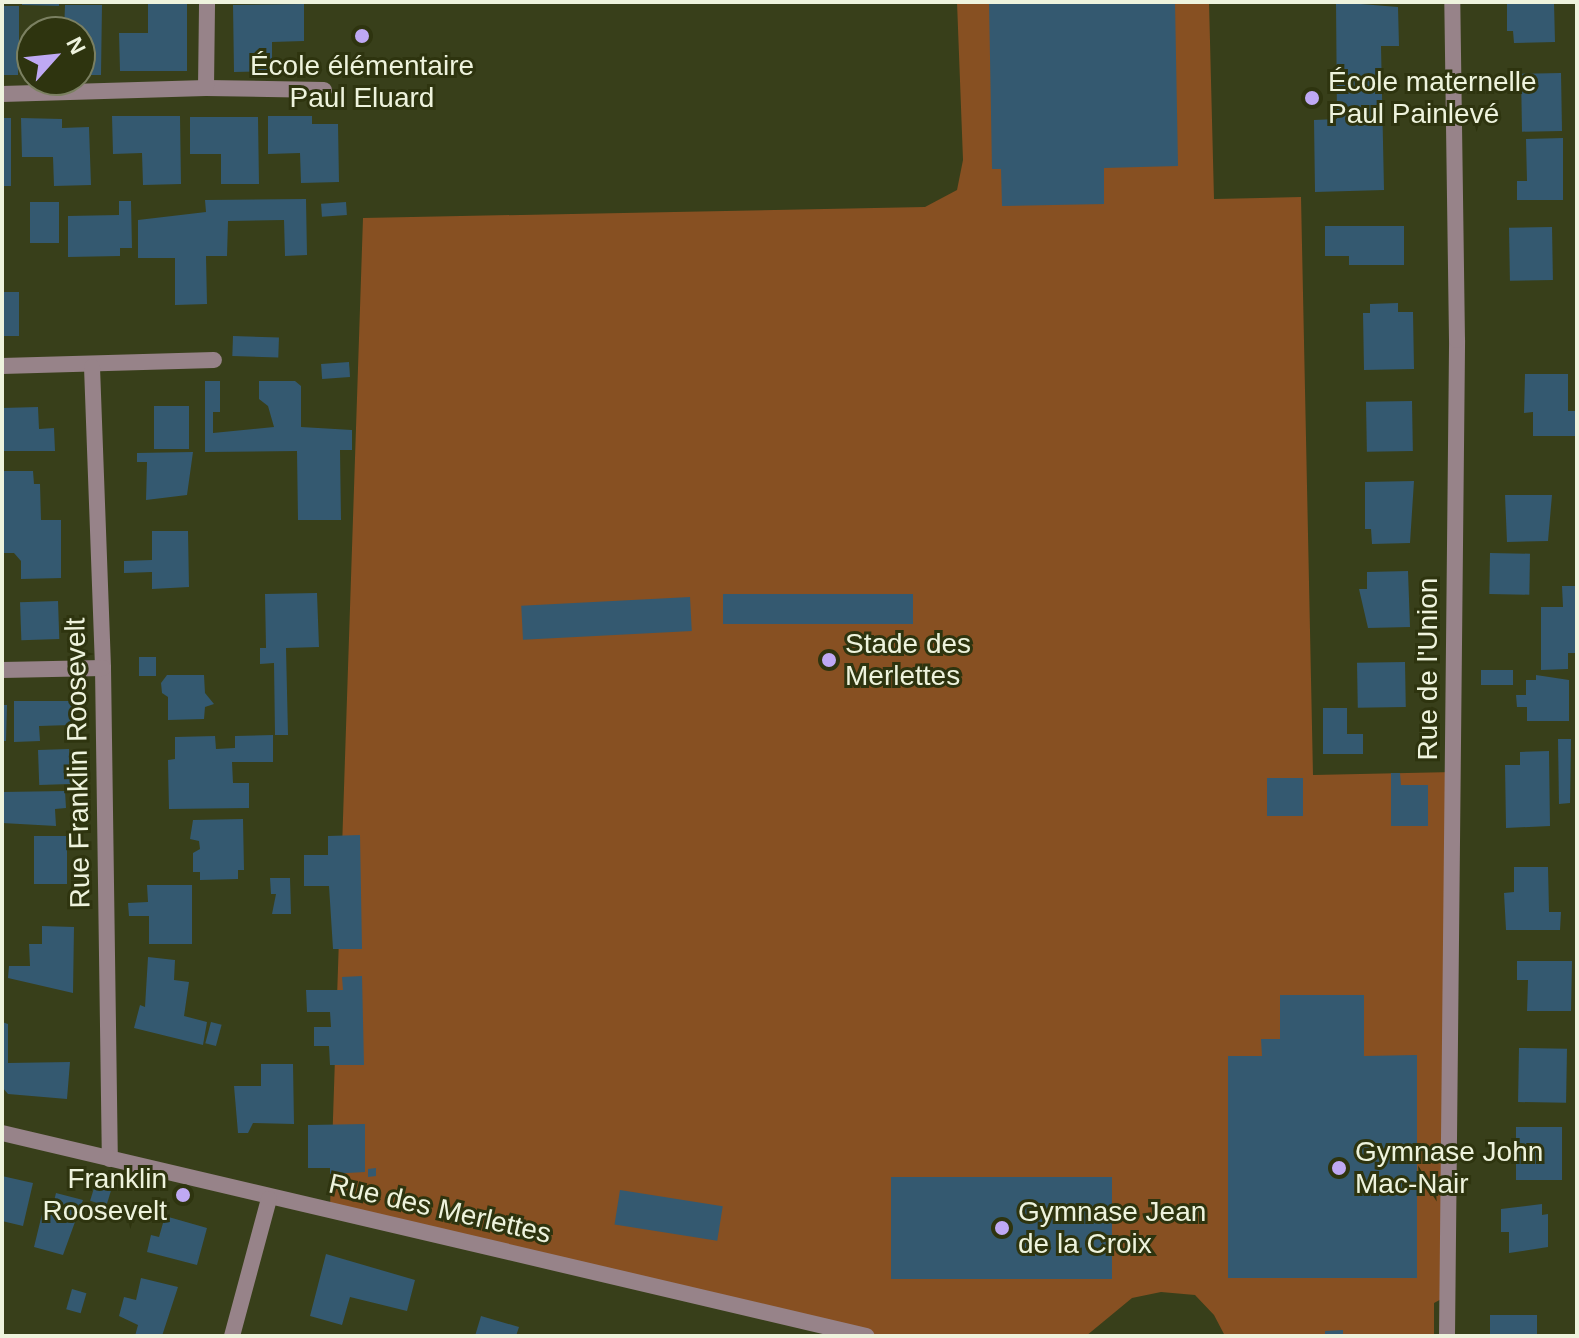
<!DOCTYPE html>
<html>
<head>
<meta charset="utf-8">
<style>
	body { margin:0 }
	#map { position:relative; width:1579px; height:1338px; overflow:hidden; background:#383f1a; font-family:Helvetica,sans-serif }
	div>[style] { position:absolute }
	.green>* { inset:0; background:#875022 }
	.building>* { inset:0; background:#345970; transform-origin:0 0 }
	.minor>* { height:16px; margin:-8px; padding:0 8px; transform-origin:8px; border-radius:8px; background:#978389 }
	.dots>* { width:22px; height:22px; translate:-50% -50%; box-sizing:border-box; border:4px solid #2e340f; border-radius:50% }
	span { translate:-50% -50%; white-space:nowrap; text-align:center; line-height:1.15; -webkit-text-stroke:6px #2e340f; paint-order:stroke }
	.poi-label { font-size:28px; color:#eef3dd }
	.left { translate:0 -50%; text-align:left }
	.right { translate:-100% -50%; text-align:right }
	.street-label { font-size:28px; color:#eef3dd }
	.frame { position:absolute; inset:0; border:4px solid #eef3dd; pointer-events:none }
	.north { position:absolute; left:16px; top:16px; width:80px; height:80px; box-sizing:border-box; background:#2e340f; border:2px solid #7b8061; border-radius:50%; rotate:63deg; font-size:22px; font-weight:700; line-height:32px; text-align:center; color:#eef3dd }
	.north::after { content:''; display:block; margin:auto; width:28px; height:36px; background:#bfa9f4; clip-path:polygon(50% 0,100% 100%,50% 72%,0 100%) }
</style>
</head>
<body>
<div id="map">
	<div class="green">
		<i style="clip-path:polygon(957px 2px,1209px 2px,1214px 199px,1301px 197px,1313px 775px,1454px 772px,1447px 1296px,1434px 1303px,1434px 1336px,1225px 1336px,1214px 1315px,1195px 1295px,1161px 1292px,1132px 1298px,1086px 1336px,866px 1336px,330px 1208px,363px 218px,925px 207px,957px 190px,963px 160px)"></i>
	</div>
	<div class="building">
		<i style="clip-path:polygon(22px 2px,59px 2px,59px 6px,22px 5px)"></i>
		<i style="clip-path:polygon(989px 2px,1175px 2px,1178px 166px,1104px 168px,1104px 204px,1002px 206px,1001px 169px,992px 169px)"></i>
		<i style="clip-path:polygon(1336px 2px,1398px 7px,1399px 46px,1381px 46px,1384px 190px,1315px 192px,1314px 120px,1337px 119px)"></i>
		<i style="clip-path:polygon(1507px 2px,1554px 2px,1555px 42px,1514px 43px,1513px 31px,1507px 31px)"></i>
		<i style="clip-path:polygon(148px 4px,187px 4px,187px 71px,120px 71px,119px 33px,148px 33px)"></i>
		<i style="clip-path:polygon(304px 4px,304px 41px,272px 42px,272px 71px,234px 72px,233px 5px)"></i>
		<i style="clip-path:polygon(65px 5px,102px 5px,101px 75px,80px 75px,80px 32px,64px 32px)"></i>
		<i style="clip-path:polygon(2px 6px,19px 6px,19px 47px,32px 47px,32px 66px,18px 66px,18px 75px,2px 75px)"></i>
		<i style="left:1561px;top:73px;width:58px;height:40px;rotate:89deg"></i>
		<i style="clip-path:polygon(112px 116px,180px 116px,181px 184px,143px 185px,142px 153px,113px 154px)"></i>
		<i style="clip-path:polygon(268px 116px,312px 116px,312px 124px,338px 124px,339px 182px,301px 183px,300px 153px,268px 154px)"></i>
		<i style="clip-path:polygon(190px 117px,258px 117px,259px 184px,221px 184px,221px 154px,190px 154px)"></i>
		<i style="left:2px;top:118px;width:9px;height:68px"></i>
		<i style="clip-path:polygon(21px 118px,62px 119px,62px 128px,89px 127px,91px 185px,54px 186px,53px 157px,22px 157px)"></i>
		<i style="clip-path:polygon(1563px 138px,1563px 200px,1517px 200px,1517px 181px,1527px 181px,1526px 139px)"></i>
		<i style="clip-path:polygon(306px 199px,307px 255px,285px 256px,284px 220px,228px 221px,227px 256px,206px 256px,207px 304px,175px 305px,175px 258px,138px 258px,138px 220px,206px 212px,205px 200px)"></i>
		<i style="clip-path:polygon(119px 201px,131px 201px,132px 248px,120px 248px,120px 256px,68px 257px,68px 216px,119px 215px)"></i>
		<i style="left:30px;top:202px;width:29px;height:41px"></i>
		<i style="left:346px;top:202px;width:13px;height:25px;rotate:86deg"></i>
		<i style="clip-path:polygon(1325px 226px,1404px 226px,1404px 265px,1349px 265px,1349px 256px,1325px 256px)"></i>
		<i style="left:1552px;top:227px;width:53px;height:43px;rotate:89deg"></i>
		<i style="left:2px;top:292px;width:17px;height:44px"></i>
		<i style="clip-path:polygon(1398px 303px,1398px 312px,1413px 312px,1414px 369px,1364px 370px,1363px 313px,1370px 313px,1370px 304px)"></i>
		<i style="left:233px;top:336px;width:46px;height:20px;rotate:2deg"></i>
		<i style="left:349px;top:362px;width:15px;height:28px;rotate:86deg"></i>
		<i style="clip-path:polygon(1525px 374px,1568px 374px,1568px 411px,1576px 411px,1576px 436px,1533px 436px,1533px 412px,1524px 413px)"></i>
		<i style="clip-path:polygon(205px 381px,220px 381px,220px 412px,213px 412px,213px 433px,274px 427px,268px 406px,259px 399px,259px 381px,295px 381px,301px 386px,301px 427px,352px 430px,352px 450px,340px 450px,341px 520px,298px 520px,297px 451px,205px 452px)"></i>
		<i style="left:1412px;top:401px;width:50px;height:46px;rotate:89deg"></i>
		<i style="left:154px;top:406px;width:35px;height:43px"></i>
		<i style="clip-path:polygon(38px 407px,39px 429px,54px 428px,55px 451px,2px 451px,2px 408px)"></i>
		<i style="clip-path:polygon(193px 452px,187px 495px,146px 500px,147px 462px,137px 462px,137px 453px)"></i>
		<i style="clip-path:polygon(2px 471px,33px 471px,34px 484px,40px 484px,41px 520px,61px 520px,61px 578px,21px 579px,21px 561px,14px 553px,2px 553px)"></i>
		<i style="clip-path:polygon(1414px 481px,1410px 543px,1372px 544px,1371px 529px,1365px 529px,1365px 482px)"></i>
		<i style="clip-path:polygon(1505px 495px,1552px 495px,1548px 541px,1507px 542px)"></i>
		<i style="clip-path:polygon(152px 531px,188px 531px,189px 587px,152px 589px,152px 572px,124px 573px,124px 561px,152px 560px)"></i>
		<i style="left:1490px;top:553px;width:40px;height:41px;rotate:1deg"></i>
		<i style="clip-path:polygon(1408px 571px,1410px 627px,1368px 628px,1359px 589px,1367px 589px,1367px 572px)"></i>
		<i style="clip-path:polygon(1562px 586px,1577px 586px,1577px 653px,1568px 653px,1568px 669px,1541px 670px,1541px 607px,1563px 607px)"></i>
		<i style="clip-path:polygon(317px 593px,319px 647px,286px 648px,288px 735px,275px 735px,274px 663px,260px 664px,260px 648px,266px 648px,265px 594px)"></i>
		<i style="left:723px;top:594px;width:190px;height:30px"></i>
		<i style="left:690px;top:597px;width:34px;height:169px;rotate:87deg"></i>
		<i style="left:58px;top:601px;width:38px;height:38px;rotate:88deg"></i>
		<i style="left:139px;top:657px;width:17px;height:19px"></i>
		<i style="left:1405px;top:662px;width:45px;height:48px;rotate:89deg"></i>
		<i style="left:1481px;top:670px;width:32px;height:15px"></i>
		<i style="clip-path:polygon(167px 675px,204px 675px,205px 693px,214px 704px,205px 707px,204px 719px,168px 720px,168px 697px,162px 693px,161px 683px)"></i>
		<i style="clip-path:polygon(1536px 675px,1569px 680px,1569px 721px,1527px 721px,1527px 707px,1517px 707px,1516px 695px,1526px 695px,1526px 680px,1536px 680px)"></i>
		<i style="clip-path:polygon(14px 701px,72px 701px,71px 725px,39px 726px,40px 741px,14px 742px)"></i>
		<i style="clip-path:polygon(2px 705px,7px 705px,6px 741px,2px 741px)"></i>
		<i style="clip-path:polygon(1323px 708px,1347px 708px,1347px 734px,1363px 734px,1363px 754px,1323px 754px)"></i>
		<i style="clip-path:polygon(273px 735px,273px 762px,232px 762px,233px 783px,249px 783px,249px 808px,169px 809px,168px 760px,175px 759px,175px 737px,215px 736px,216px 749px,235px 748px,235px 736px)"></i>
		<i style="clip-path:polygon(1558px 739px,1571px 739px,1570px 803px,1559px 804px)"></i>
		<i style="left:69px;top:749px;width:35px;height:31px;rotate:88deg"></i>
		<i style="clip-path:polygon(1549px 751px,1550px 826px,1506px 828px,1505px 765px,1520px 765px,1520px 752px)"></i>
		<i style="clip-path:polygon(1391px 773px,1400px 773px,1401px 785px,1428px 785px,1428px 826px,1391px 826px)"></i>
		<i style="left:1267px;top:778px;width:36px;height:38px"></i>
		<i style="clip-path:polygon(65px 791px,66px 808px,55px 809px,56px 826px,2px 823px,2px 792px)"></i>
		<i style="clip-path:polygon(243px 819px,244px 870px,238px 870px,238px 879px,200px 880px,200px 872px,193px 872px,193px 853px,200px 849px,199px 841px,190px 839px,193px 820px)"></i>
		<i style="clip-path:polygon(360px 835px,362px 949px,333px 949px,329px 886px,304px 886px,304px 855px,328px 855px,328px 836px)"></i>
		<i style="left:34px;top:836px;width:33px;height:48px"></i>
		<i style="clip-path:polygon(1514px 867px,1548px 867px,1549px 912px,1561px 912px,1560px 930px,1506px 930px,1504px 893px,1514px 892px)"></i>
		<i style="clip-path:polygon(270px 878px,290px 878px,291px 914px,272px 914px,276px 894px,271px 894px)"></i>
		<i style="clip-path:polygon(147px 885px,192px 885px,192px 944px,149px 944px,149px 916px,129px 916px,128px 903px,148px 902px)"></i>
		<i style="clip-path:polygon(42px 926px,74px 927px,73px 993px,8px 978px,9px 966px,30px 966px,29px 944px,42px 944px)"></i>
		<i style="clip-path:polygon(148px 957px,175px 960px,174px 980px,189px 982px,184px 1016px,207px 1022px,203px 1045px,134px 1028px,140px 1005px,145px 1007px)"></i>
		<i style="clip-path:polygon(1517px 961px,1572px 961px,1571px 1011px,1527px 1011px,1528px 980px,1517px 980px)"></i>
		<i style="clip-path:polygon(362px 976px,364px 1065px,330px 1065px,329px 1046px,314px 1046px,314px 1027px,331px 1027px,330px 1012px,307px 1012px,306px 990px,343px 990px,342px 977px)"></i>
		<i style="clip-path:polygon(1280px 995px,1364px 995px,1364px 1056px,1417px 1055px,1417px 1278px,1228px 1278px,1228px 1056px,1262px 1056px,1261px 1039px,1280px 1039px)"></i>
		<i style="clip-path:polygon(2px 1022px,8px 1024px,8px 1063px,70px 1062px,67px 1099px,8px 1094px,2px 1087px)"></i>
		<i style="left:211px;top:1022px;width:11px;height:22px;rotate:15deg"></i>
		<i style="left:1519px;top:1048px;width:48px;height:54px;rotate:1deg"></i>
		<i style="clip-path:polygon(261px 1064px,293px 1064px,294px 1124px,253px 1123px,248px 1133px,238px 1133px,234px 1086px,261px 1086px)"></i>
		<i style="clip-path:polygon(365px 1124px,365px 1172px,330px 1174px,330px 1168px,308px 1168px,308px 1125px)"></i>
		<i style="left:1562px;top:1127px;width:53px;height:46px;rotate:90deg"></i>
		<i style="clip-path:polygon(376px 1168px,376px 1176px,368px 1177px,368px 1169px)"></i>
		<i style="left:98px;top:1175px;width:17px;height:27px;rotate:17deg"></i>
		<i style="clip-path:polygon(2px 1176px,33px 1183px,23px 1226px,2px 1221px)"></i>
		<i style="left:891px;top:1177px;width:221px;height:102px"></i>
		<i style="left:620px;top:1190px;width:104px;height:35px;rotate:9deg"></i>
		<i style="clip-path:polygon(56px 1193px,83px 1200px,63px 1255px,34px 1247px,43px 1210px,51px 1213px)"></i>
		<i style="clip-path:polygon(1542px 1204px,1542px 1215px,1548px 1214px,1548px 1247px,1509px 1253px,1509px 1232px,1501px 1232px,1501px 1209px)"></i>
		<i style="clip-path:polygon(165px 1216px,207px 1228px,197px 1265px,147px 1252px,151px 1235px,159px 1237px)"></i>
		<i style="clip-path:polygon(326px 1254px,415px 1280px,407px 1311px,350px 1297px,342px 1325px,310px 1316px)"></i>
		<i style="clip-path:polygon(141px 1278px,178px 1287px,162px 1336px,135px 1336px,138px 1325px,119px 1316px,124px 1297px,136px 1300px)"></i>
		<i style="left:72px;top:1289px;width:15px;height:21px;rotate:16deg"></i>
		<i style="left:1537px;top:1315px;width:21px;height:47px;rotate:90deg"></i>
		<i style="clip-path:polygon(481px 1316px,519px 1327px,516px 1336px,475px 1336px)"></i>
		<i style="clip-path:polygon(1343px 1330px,1343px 1336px,1325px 1336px,1325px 1331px)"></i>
	</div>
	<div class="minor">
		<i style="left:206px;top:88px;width:118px;rotate:1deg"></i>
		<i style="left:2px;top:94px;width:204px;rotate:-1.7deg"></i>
		<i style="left:206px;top:88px;width:86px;rotate:-89.3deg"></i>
		<i style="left:2px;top:366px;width:212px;rotate:-1.6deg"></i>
		<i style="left:92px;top:367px;width:301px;rotate:87.9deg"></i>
		<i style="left:103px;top:668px;width:491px;rotate:89.2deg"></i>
		<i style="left:2px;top:670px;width:101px;rotate:-1.1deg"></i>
		<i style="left:2px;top:1133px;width:888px;rotate:13.22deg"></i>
		<i style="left:232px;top:1336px;width:142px;rotate:-74.9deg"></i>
		<i style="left:1447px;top:1336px;width:996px;rotate:-89.42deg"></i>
		<i style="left:1457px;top:340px;width:338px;rotate:-90.8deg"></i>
	</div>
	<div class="dots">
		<i style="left:362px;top:36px;background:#bfa9f4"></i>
		<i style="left:1312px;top:98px;background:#bfa9f4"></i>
		<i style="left:829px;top:660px;background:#bfa9f4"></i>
		<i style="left:1339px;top:1168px;background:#bfa9f4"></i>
		<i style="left:183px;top:1195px;background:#bfa9f4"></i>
		<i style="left:1002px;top:1228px;background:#bfa9f4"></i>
	</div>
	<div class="poi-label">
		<span style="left:362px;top:82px">École élémentaire<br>Paul Eluard</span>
		<span class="left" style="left:1328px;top:98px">École maternelle<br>Paul Painlevé</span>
		<span class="left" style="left:845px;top:660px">Stade des<br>Merlettes</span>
		<span class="left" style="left:1355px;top:1168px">Gymnase John<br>Mac-Nair</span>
		<span class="right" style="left:167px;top:1195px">Franklin<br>Roosevelt</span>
		<span class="left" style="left:1018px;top:1228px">Gymnase Jean<br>de la Croix</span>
	</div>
	<div class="street-label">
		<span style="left:1428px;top:669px;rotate:-90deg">Rue de l'Union</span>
		<span style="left:78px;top:763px;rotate:-91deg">Rue Franklin Roosevelt</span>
		<span style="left:440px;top:1209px;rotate:13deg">Rue des Merlettes</span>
	</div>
	<div class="frame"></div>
	<div class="north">N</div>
</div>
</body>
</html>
